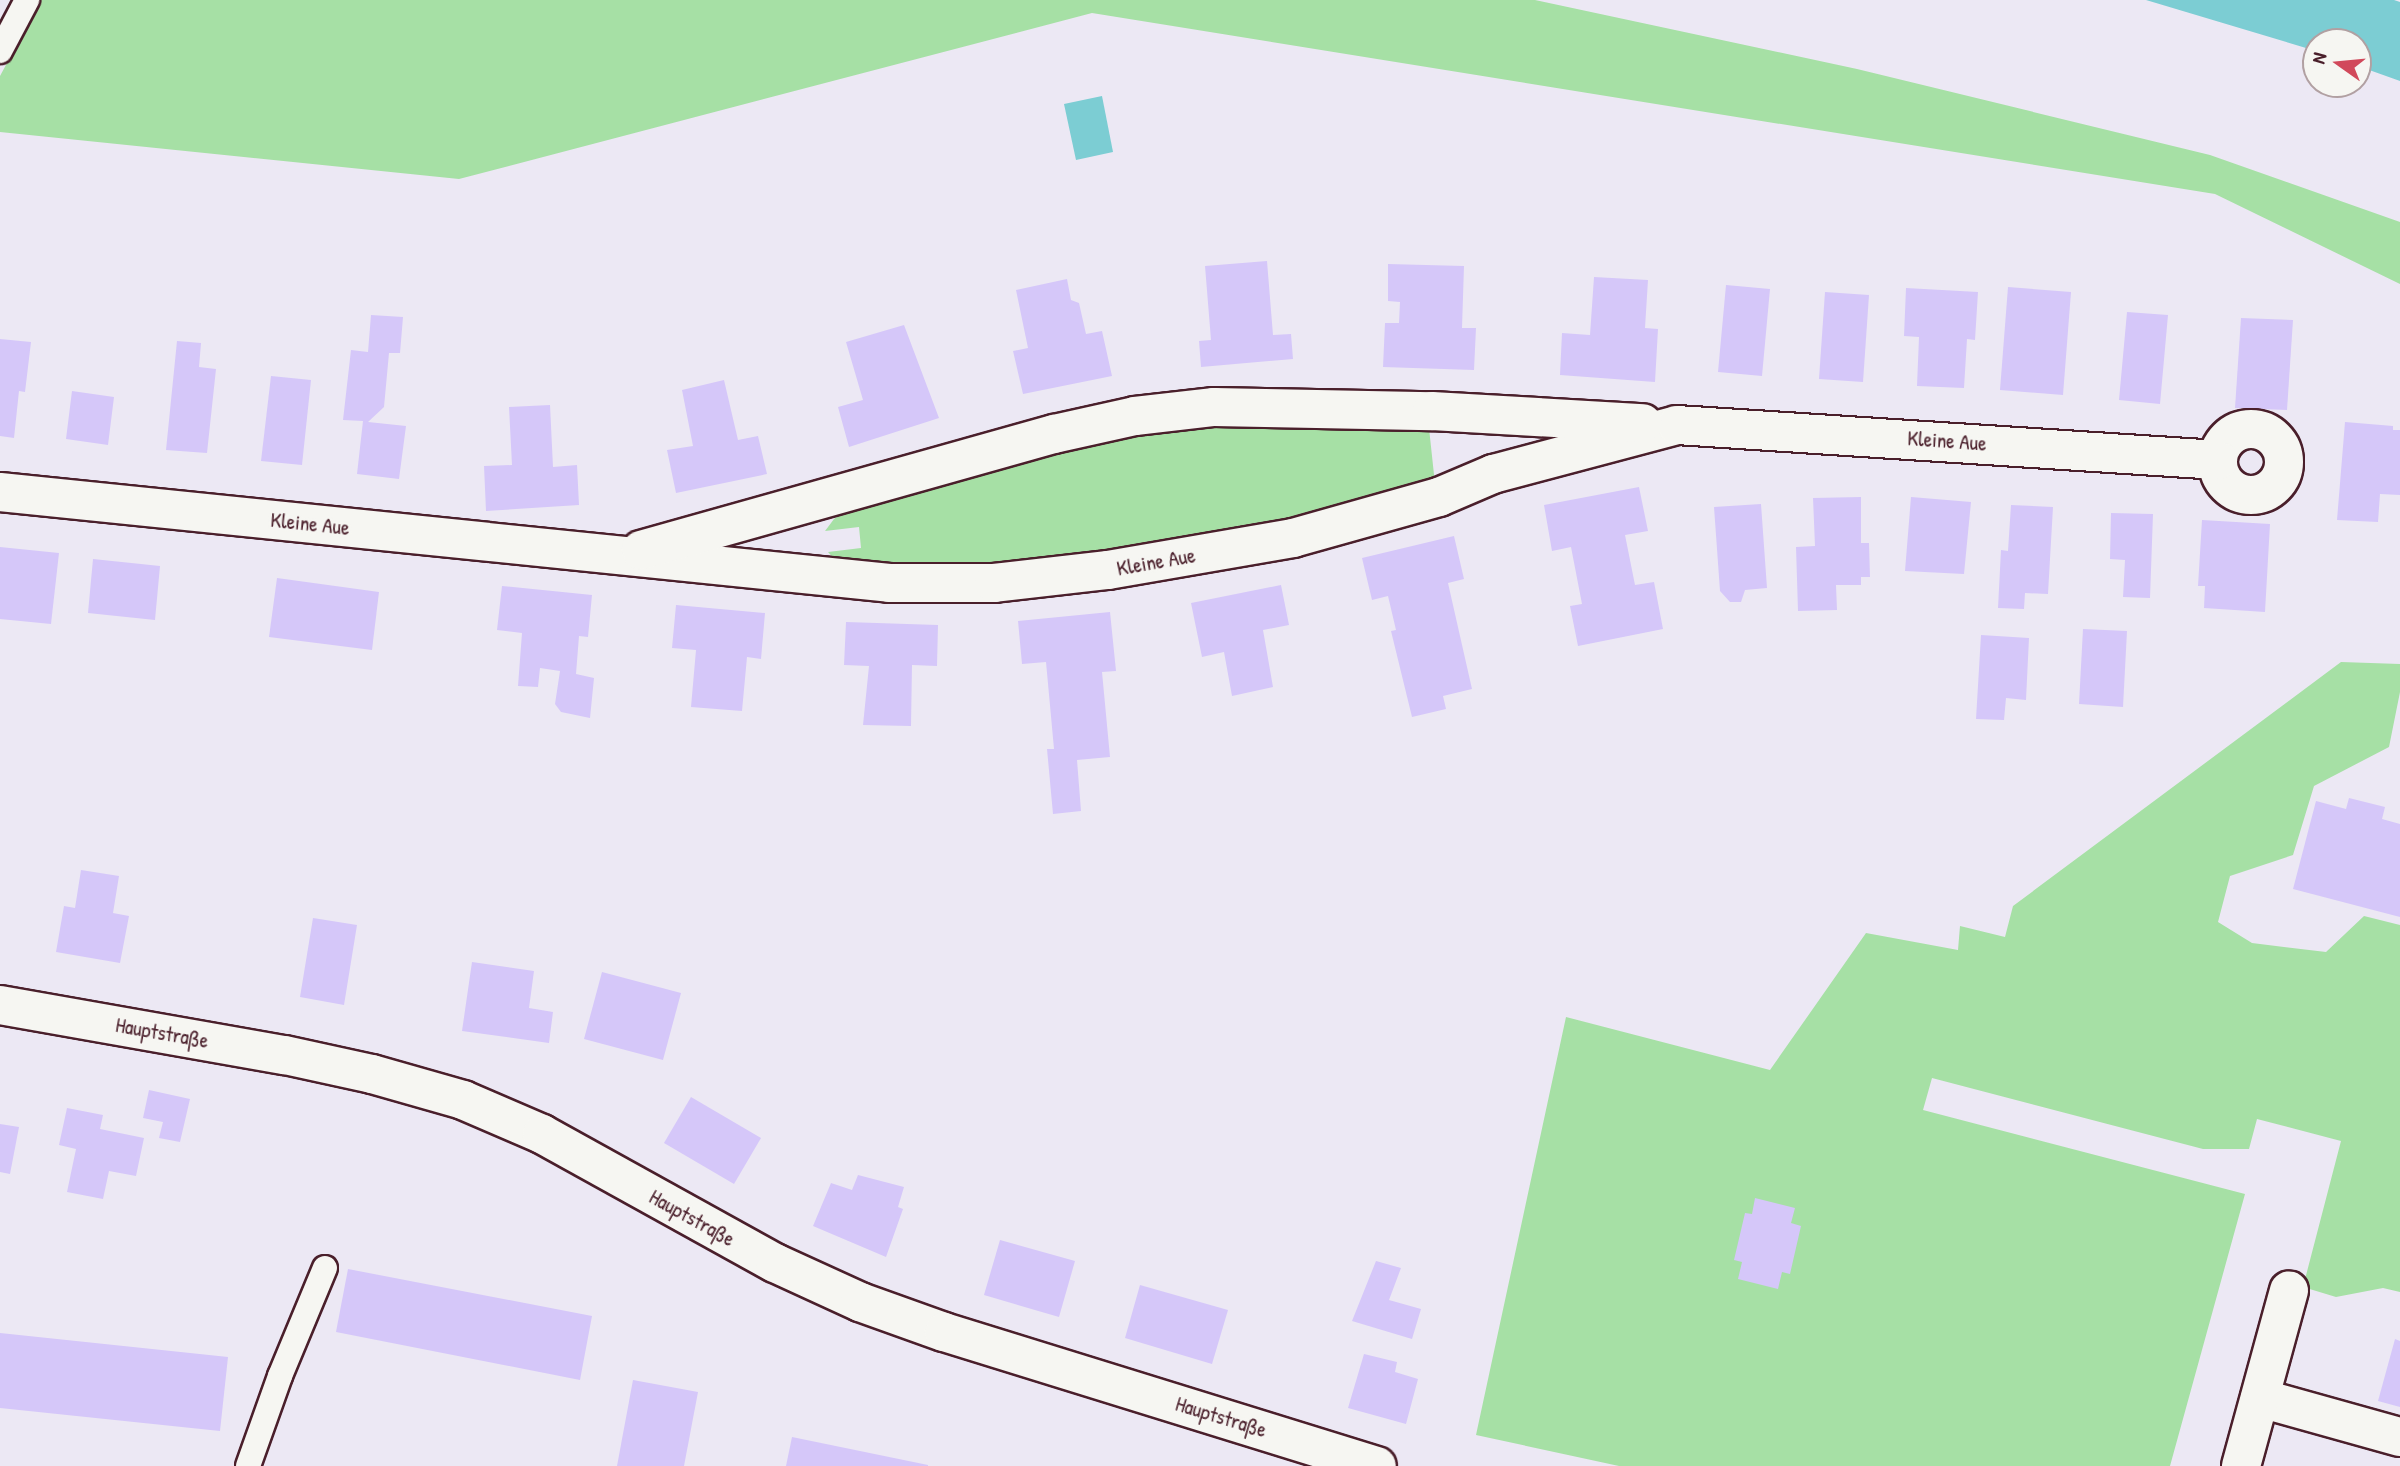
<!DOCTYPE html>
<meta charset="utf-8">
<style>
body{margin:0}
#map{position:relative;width:2400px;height:1466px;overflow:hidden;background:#ece8f4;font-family:"Patrick Hand",sans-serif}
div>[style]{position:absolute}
.green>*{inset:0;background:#a6e0a5}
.water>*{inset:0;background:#7ccdd3}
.building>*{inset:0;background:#d5c7f9}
.roads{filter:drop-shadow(2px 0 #4a1f2b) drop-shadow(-2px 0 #4a1f2b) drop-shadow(0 2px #4a1f2b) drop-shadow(0 -2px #4a1f2b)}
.service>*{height:24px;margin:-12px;padding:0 12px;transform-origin:12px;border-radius:12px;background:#f6f6f2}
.minor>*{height:38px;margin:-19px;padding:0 19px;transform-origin:19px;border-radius:19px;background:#f6f6f2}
.minor>.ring{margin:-19px;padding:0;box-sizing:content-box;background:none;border:38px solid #f6f6f2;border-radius:50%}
.secondary>*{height:38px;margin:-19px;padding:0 19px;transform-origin:19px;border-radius:19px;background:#f6f6f2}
span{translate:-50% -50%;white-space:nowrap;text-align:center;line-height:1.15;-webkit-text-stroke:5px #f6f6f2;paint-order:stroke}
.street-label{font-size:21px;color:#4a1f2b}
.north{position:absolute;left:2302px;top:28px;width:70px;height:70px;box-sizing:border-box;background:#f6f6f2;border:2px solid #b1a0a2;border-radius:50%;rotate:285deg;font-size:19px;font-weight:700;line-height:28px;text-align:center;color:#4a1f2b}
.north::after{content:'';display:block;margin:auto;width:24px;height:32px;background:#d1495b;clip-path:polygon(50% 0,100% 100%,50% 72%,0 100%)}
</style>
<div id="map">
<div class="green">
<div style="clip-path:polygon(41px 0,1535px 0,1857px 69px,2210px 155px,2400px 222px,2400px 284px,2215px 194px,1092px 13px,459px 179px,0 132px,0 76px)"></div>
<div style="clip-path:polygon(1215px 423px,1429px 428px,1435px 484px,1229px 535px,994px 567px,891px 568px,837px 562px,828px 552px,861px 548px,859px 527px,825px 531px,834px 519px,846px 511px,1058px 449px,1137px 432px)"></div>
<div style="clip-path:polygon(2341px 662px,2400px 664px,2400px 692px,2389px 747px,2314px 786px,2293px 855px,2230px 876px,2218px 922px,2252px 943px,2326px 952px,2364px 916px,2400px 925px,2400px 1292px,2383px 1288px,2336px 1297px,2303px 1287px,2341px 1141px,2257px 1119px,2249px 1149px,2203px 1149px,1932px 1078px,1923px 1110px,2245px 1194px,2170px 1466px,1619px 1466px,1476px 1435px,1566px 1017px,1770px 1070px,1866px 933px,1958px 950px,1960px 926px,2005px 937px,2013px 906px)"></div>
</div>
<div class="water">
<div style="clip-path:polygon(2146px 0,2394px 0,2400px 2px,2400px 81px,2358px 66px,2358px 42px,2316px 42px,2316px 51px)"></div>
<div style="clip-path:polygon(1102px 96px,1113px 152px,1076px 160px,1064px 104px)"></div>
</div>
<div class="building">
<div style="clip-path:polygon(1267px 261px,1273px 335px,1291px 334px,1293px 359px,1201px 367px,1199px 341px,1211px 340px,1205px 266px)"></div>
<div style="clip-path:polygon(1388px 264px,1464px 266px,1462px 328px,1476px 328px,1474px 370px,1383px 367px,1385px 323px,1399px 323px,1400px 302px,1388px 301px)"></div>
<div style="clip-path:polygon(1594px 277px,1648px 280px,1645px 328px,1658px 329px,1655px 382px,1560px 375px,1562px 333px,1590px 335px)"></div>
<div style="clip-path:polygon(1067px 279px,1071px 300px,1079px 303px,1086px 334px,1102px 331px,1112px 376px,1023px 394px,1013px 351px,1028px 348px,1016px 290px)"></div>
<div style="clip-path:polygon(1726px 285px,1770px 289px,1762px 376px,1718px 372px)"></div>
<div style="clip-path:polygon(2008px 287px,2071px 292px,2063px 395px,2000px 390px)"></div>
<div style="clip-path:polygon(1906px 288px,1978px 292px,1975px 340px,1967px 339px,1964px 388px,1917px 386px,1919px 337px,1904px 336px)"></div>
<div style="clip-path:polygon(1825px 292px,1869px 295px,1863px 382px,1819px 379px)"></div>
<div style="clip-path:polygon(2127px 312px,2168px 315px,2160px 404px,2119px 400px)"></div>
<div style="clip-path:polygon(371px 315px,403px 317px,400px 353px,389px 353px,384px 407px,368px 422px,406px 426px,399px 479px,357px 474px,363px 421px,343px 420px,351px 350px,368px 352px)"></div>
<div style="clip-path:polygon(2241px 318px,2293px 320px,2287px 410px,2235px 408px)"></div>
<div style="clip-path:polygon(904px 325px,939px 418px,849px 447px,838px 407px,863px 400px,846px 342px)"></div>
<div style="clip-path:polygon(0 339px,31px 342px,25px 392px,19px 391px,14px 438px,0 436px)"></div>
<div style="clip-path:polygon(177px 341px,201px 343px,199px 367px,216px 369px,207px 453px,166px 450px)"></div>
<div style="clip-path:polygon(271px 376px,311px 380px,302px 465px,261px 461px)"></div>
<div style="clip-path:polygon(724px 380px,738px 440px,758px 436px,767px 474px,676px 493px,667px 450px,693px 446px,682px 390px)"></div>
<div style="clip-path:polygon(72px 391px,114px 397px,108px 445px,66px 439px)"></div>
<div style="clip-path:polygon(550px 405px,553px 467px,577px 465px,579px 505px,486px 511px,484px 466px,512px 465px,509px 407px)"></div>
<div style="clip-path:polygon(2345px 422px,2393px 426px,2393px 430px,2400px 430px,2400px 495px,2380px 494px,2378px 522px,2337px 520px)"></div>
<div style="clip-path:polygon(1639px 487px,1648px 531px,1625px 535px,1635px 585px,1654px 582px,1663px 629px,1578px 646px,1570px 606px,1582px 604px,1571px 547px,1552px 551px,1544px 505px)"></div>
<div style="clip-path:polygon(1861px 497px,1861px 543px,1869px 543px,1870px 577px,1861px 577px,1861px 585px,1836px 585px,1837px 610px,1798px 611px,1796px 547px,1815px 546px,1813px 498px)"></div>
<div style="clip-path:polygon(1911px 497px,1971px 502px,1964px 574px,1905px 571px)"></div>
<div style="clip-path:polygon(1761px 504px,1767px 588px,1745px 590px,1741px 602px,1730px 602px,1720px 591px,1714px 507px)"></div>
<div style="clip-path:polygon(2011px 505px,2053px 507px,2048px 594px,2025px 593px,2024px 609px,1998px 608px,2001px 550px,2008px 551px)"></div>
<div style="clip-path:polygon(2111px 513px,2153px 514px,2150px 598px,2123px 597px,2125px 560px,2110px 559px)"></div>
<div style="clip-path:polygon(2202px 520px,2270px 524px,2265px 612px,2204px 608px,2205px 586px,2198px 586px)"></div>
<div style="clip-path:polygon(1454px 536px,1464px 579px,1448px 583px,1472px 689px,1443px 696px,1446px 709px,1412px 717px,1391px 631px,1396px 630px,1388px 596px,1372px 600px,1362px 558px)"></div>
<div style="clip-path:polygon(0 547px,59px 553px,51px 624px,0 619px)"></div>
<div style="clip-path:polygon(93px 559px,160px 566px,155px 620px,88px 613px)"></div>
<div style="clip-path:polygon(277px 578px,379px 592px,372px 650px,269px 637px)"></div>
<div style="clip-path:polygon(1281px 585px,1289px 625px,1263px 630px,1273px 687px,1232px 696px,1224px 652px,1202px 657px,1191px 603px)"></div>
<div style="clip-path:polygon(502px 586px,592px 595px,588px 637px,579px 636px,576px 674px,594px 678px,590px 718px,561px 712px,555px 704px,560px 671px,540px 668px,538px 687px,518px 686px,522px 633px,497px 630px)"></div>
<div style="clip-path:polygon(676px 605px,765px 613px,761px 659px,747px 657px,742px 711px,691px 707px,696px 650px,672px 648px)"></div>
<div style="clip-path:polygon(1110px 612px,1116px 671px,1102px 672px,1110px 757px,1077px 760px,1081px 811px,1053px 814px,1047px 749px,1054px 749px,1046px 662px,1022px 664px,1018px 621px)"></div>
<div style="clip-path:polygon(846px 622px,938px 625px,937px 666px,912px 665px,911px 726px,863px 725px,869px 666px,844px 665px)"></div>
<div style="clip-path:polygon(2083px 629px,2127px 631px,2123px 707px,2079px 704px)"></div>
<div style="clip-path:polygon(1981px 635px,2029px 638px,2026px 700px,2006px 698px,2004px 720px,1976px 719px)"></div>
<div style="clip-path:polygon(2349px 798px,2385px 807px,2382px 819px,2400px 824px,2400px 917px,2293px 889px,2316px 801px,2346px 809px)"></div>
<div style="clip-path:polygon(81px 870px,119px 876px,113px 913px,129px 916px,120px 963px,56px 952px,64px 906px,75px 908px)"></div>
<div style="clip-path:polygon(313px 918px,357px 925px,344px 1005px,300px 997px)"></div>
<div style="clip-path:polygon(472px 962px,534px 971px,529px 1008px,553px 1012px,549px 1043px,462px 1031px)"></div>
<div style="clip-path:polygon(602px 972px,681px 993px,663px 1060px,584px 1039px)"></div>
<div style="clip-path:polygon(149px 1090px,190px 1099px,180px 1142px,159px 1138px,163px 1122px,143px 1118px)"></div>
<div style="clip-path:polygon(691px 1097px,761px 1138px,734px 1184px,664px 1143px)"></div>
<div style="clip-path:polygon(67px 1108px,103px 1115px,100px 1129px,144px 1138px,136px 1176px,109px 1171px,103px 1199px,67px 1192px,76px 1149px,59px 1145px)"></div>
<div style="clip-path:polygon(0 1124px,19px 1127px,10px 1174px,0 1172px)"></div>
<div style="clip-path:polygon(858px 1175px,904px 1187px,898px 1207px,903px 1209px,886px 1257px,813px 1226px,831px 1183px,852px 1190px)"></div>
<div style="clip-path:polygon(1755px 1198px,1795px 1208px,1791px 1223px,1801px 1226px,1790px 1274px,1782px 1272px,1778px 1289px,1738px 1279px,1742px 1262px,1734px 1260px,1745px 1213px,1752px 1214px)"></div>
<div style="clip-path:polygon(1000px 1240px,1075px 1261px,1059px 1317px,984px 1295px)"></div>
<div style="clip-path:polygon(1376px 1261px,1401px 1268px,1389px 1300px,1421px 1309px,1412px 1339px,1352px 1321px)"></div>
<div style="clip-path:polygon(348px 1269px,592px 1316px,580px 1380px,336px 1332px)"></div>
<div style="clip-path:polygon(1140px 1285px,1228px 1310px,1212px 1364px,1125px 1338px)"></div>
<div style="clip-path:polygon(0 1333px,228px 1357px,220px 1431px,0 1408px)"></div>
<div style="clip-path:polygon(2395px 1339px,2400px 1341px,2400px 1407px,2378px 1401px)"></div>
<div style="clip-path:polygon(1364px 1354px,1397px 1362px,1395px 1372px,1418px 1379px,1406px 1424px,1348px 1408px)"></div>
<div style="clip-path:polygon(633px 1380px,698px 1392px,684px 1466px,617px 1466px)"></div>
<div style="clip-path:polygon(792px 1437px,928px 1465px,928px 1466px,786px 1466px)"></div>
</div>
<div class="roads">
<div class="service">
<div style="left:0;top:51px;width:58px;rotate:-62.1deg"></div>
<div style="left:248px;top:1466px;width:96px;rotate:-70.4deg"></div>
<div style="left:280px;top:1376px;width:117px;rotate:-67.4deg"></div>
</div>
<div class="minor">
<div class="ring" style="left:2218px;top:429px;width:28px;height:28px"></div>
<div style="left:0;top:492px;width:894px;rotate:5.84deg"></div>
<div style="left:889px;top:583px;width:105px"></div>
<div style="left:994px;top:583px;width:115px;rotate:-6.5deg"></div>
<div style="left:1108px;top:570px;width:188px;rotate:-9.8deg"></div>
<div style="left:1293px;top:538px;width:152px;rotate:-15.7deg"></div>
<div style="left:1439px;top:497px;width:59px;rotate:-23.1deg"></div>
<div style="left:1493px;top:474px;width:190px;rotate:-14.9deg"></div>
<div style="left:1677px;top:425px;width:542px;rotate:3.7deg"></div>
<div style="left:641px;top:550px;width:429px;rotate:-15.7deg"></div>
<div style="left:1054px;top:434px;width:83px;rotate:-12.5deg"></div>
<div style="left:1135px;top:416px;width:80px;rotate:-6.5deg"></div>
<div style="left:1214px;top:407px;width:218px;rotate:1.1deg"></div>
<div style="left:1432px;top:411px;width:211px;rotate:3.3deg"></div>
<div style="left:2260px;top:1398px;width:145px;rotate:15.6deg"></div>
<div style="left:2241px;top:1466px;width:182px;rotate:-74.7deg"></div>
</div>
<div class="secondary">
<div style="left:0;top:1005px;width:289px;rotate:10deg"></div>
<div style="left:285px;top:1055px;width:89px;rotate:12.3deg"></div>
<div style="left:372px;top:1074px;width:95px;rotate:15.9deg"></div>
<div style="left:463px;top:1100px;width:86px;rotate:23.3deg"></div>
<div style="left:542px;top:1134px;width:266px;rotate:29deg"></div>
<div style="left:775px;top:1263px;width:94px;rotate:24.6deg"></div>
<div style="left:860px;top:1302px;width:89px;rotate:19.7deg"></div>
<div style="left:944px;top:1332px;width:453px;rotate:17.2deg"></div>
</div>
</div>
<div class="street-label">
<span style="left:1947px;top:441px;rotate:4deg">Kleine Aue</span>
<span style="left:310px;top:524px;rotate:6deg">Kleine Aue</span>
<span style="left:1156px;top:562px;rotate:-10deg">Kleine Aue</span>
<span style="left:162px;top:1033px;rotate:10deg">Hauptstraße</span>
<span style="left:692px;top:1218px;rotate:29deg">Hauptstraße</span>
<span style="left:1221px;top:1417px;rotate:17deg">Hauptstraße</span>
</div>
<div class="north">N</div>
</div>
